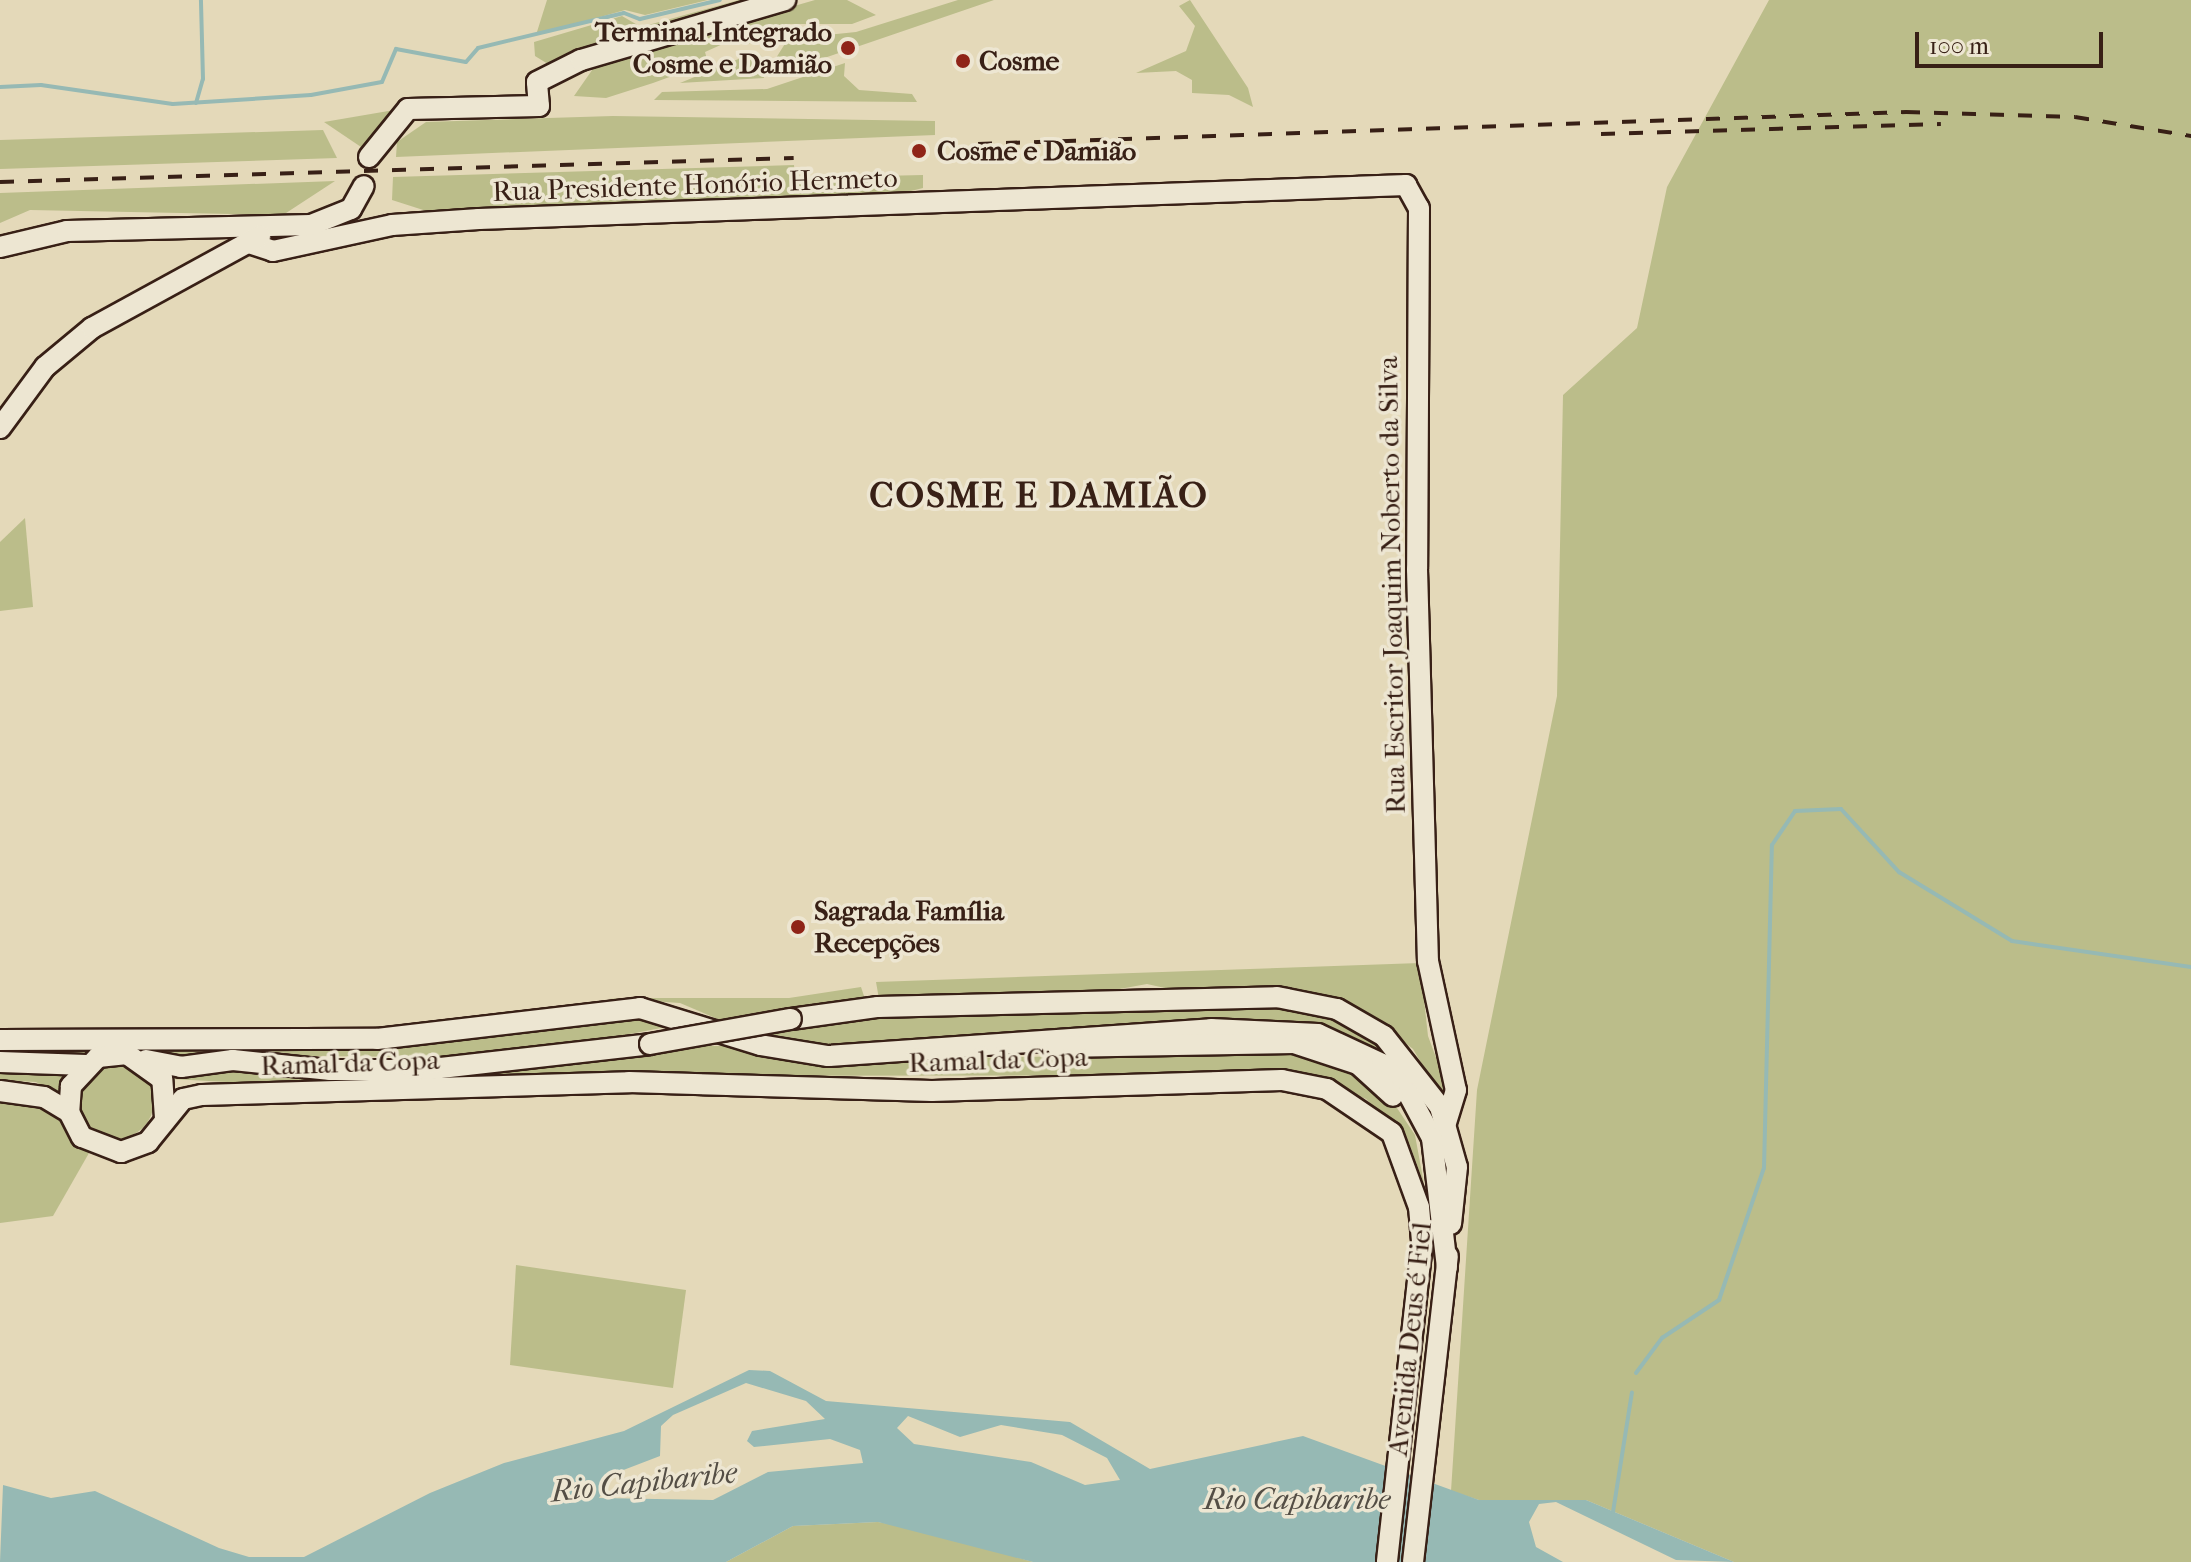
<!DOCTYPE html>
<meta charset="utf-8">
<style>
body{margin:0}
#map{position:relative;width:2191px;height:1562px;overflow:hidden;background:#e4d9b9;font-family:"IM FELL French Canon",serif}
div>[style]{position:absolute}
.green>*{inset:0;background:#bbbd8a}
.round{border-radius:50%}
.water>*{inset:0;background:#96b9b4}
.stream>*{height:4px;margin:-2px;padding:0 2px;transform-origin:2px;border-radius:2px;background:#96b9b4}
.roads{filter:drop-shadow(2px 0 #382016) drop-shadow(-2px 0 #382016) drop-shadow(0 2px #382016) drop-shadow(0 -2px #382016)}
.secondary>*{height:20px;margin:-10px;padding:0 10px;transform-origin:10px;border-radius:10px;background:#ede6d2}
.rail>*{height:4px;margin-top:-2px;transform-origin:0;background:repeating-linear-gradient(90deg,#382016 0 14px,transparent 0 28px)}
.bridges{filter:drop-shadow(2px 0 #382016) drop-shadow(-2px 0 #382016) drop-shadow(0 2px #382016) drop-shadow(0 -2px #382016)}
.secondary-bridge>*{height:20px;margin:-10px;padding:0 10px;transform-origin:10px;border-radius:10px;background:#ede6d2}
.dots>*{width:22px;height:22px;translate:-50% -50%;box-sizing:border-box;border:4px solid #ede6d2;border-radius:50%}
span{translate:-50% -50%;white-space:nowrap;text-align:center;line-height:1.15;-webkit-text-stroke:7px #ede6d2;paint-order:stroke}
.poi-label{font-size:28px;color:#382016;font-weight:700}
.right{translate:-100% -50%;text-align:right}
.left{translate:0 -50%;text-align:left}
.street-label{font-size:28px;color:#382016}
.water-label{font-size:30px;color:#544e45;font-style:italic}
.district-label{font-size:36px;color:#382016;font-weight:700;letter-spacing:2px}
.scale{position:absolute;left:1915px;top:32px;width:188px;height:36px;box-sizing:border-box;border:4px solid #382016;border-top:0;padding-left:10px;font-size:24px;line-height:28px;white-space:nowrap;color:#382016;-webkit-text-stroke:6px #ede6d2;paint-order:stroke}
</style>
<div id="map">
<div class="green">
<div style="clip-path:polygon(547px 0,708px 0,645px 15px,625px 10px,536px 35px)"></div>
<div style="clip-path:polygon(739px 0,759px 0,548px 64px,535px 56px,534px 42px,622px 16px,641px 27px)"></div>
<div style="clip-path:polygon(815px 0,847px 0,876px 15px,852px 24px,789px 24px,749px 44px,745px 34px,705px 52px,708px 63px,653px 83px,606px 98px,574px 96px,597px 63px)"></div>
<div style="clip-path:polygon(958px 0,994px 0,795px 68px,776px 58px,788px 39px,856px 32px)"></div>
<div style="clip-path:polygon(1190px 0,1248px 88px,1253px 107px,1229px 95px,1192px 93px,1192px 80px,1176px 71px,1136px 73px,1186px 51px,1195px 26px,1179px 6px)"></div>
<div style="clip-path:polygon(1769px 0,2191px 0,2191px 1562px,1734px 1562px,1586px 1500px,1479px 1500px,1451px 1491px,1477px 1090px,1557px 696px,1563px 395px,1637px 328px,1667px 187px)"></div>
<div style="clip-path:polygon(753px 53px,761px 55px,764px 78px,680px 83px)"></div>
<div style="clip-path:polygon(845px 63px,844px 76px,859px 90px,912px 94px,917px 102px,654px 100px,662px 92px,767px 89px)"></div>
<div style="clip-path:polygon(406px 108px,364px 149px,324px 122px)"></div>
<div style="clip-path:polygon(613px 116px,935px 121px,935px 135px,396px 157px,397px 142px,426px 122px)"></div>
<div style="clip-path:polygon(323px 130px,337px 158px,0 169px,0 140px)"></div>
<div style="clip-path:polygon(794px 165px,795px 178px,923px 175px,923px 188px,883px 198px,442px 216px,392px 200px,393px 177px)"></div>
<div style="clip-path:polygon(335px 181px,283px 215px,30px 210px,0 223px,0 193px)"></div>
<div style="clip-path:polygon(25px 518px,33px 607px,0 611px,0 542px)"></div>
<div style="clip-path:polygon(1420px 963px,1428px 1036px,1451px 1098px,1444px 1102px,1413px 1049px,1377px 1021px,1285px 988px,1183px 992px,1147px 984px,1103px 992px,879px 999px,876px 982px)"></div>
<div style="clip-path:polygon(861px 987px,866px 1002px,782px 1010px,777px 1022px,1294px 1004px,1349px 1020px,1388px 1052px,1420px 1091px,1441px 1136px,1417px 1100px,1340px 1035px,1276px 1021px,973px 1043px,807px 1045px,767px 1040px,680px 1003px,608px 998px,789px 998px)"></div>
<div style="clip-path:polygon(568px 1018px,693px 1022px,540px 1051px,434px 1057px,309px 1056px,228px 1046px,190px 1059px,158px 1060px,134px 1047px,84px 1060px,0 1057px,0 1046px)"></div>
<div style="clip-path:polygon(685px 1046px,743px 1046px,811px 1062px,1318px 1050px,1383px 1087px,1415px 1135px,1424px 1184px,1409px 1143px,1366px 1099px,1309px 1075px,535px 1076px,283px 1085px,171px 1079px,212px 1067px,506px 1069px)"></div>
<div class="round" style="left:78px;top:1063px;width:76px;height:76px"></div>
<div style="clip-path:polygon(11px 1071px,54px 1073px,67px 1075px,58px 1095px,36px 1082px,0 1080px,0 1072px)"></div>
<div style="clip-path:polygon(0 1098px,55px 1110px,89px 1153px,53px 1216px,0 1223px)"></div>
<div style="clip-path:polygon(516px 1265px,686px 1290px,673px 1388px,510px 1365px)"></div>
<div style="clip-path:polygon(878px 1522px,927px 1531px,1033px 1562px,726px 1562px,793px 1526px)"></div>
</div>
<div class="water">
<div style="clip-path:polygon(evenodd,749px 1370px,770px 1371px,826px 1401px,1070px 1422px,1150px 1469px,1303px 1436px,1479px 1500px,1586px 1500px,1734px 1562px,1676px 1560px,1556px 1502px,1539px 1504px,1529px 1522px,1536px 1547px,1563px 1562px,1033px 1562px,878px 1522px,793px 1526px,726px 1562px,0 1562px,3px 1485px,51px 1498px,95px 1491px,219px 1548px,249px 1557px,304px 1557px,430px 1493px,504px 1463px,624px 1431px,749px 1370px,746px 1383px,806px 1401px,825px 1419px,752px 1431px,747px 1441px,754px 1447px,830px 1439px,860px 1450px,863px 1463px,768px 1472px,713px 1500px,599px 1498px,613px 1474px,660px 1456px,661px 1426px,673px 1415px,746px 1383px,749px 1370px,908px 1416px,960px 1437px,1001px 1425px,1062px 1435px,1107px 1458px,1120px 1480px,1085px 1485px,1031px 1462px,914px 1444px,897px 1428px,908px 1416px)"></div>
</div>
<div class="stream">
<div style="left:0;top:87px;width:41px;rotate:-2.8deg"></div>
<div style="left:41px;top:85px;width:133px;rotate:8.2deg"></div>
<div style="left:173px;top:104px;width:138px;rotate:-3.7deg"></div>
<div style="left:311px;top:95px;width:72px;rotate:-10.4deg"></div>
<div style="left:382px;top:82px;width:36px;rotate:-67deg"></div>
<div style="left:396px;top:49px;width:71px;rotate:10.5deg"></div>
<div style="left:466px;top:62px;width:18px;rotate:-49deg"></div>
<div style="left:478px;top:48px;width:150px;rotate:-13.5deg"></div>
<div style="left:624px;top:13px;width:17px;rotate:21deg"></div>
<div style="left:640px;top:19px;width:82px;rotate:-13.4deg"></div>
<div style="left:196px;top:103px;width:25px;rotate:-74deg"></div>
<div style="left:203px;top:79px;width:79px;rotate:-91.5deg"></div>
<div style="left:1636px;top:1373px;width:44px;rotate:-53.4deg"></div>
<div style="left:1662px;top:1338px;width:69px;rotate:-33.7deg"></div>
<div style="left:1719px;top:1300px;width:139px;rotate:-71.2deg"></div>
<div style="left:1764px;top:1168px;width:323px;rotate:-88.6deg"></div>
<div style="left:1772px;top:845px;width:41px;rotate:-55.9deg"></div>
<div style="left:1795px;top:811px;width:46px;rotate:-2.5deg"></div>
<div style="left:1841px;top:809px;width:86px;rotate:47.4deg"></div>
<div style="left:1899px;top:872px;width:132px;rotate:31.4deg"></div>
<div style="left:2012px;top:941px;width:181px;rotate:8.3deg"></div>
<div style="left:1613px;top:1512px;width:121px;rotate:-81deg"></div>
</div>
<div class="roads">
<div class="secondary">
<div style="left:369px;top:157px;width:62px;rotate:-50.9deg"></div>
<div style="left:408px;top:109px;width:131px;rotate:-1.3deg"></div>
<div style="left:539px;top:106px;width:24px;rotate:-95deg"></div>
<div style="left:537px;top:82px;width:49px;rotate:-26.6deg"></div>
<div style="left:581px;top:60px;width:213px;rotate:-16.4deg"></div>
<div style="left:249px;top:243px;width:25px;rotate:18deg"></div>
<div style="left:273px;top:251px;width:122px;rotate:-12.3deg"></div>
<div style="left:392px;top:225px;width:87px;rotate:-3.9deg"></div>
<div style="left:479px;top:219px;width:928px;rotate:-2.1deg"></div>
<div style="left:1406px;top:185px;width:26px;rotate:61deg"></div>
<div style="left:1419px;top:208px;width:361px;rotate:90.3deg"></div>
<div style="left:1417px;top:569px;width:392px;rotate:88.4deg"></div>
<div style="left:1428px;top:961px;width:132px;rotate:77.8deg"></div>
<div style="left:1456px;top:1090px;width:34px;rotate:107deg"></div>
<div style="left:0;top:247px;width:69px;rotate:-13.4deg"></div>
<div style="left:67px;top:231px;width:244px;rotate:-1.4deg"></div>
<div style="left:311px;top:225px;width:43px;rotate:-21.8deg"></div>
<div style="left:351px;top:209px;width:26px;rotate:-61deg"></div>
<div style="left:0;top:428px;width:76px;rotate:-53.6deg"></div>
<div style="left:45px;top:367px;width:61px;rotate:-39.7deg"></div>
<div style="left:92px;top:328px;width:192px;rotate:-28.7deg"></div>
<div style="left:791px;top:1019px;width:88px;rotate:-7.9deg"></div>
<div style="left:878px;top:1007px;width:399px;rotate:-1.4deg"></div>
<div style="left:1277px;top:997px;width:61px;rotate:11.3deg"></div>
<div style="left:1337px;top:1009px;width:54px;rotate:29.9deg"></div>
<div style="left:1384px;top:1036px;width:90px;rotate:51.7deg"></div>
<div style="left:1440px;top:1107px;width:62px;rotate:74.2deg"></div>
<div style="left:1457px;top:1167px;width:57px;rotate:96deg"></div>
<div style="left:0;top:1040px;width:377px;rotate:-0.2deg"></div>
<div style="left:377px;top:1039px;width:265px;rotate:-6.7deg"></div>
<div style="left:640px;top:1008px;width:126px;rotate:17.1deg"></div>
<div style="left:760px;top:1045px;width:69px;rotate:9.2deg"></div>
<div style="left:828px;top:1056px;width:384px;rotate:-4deg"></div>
<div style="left:1211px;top:1029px;width:107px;rotate:2.7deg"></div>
<div style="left:1318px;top:1034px;width:71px;rotate:25.1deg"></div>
<div style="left:1382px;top:1064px;width:39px;rotate:48deg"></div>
<div style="left:1408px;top:1093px;width:51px;rotate:61.9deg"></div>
<div style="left:1432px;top:1138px;width:130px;rotate:83.4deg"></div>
<div style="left:1058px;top:1047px;width:236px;rotate:-1deg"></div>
<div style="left:1294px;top:1043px;width:67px;rotate:18.2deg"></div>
<div style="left:1358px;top:1064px;width:47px;rotate:42.4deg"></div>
<div style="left:146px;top:1060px;width:36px;rotate:11deg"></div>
<div style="left:181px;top:1067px;width:52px;rotate:-7.7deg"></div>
<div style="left:233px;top:1060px;width:98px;rotate:5.9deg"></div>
<div style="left:330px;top:1070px;width:93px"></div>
<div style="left:423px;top:1070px;width:228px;rotate:-6.5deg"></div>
<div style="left:0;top:1062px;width:86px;rotate:2deg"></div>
<div style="left:0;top:1091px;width:44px;rotate:7.8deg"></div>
<div style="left:44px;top:1097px;width:29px;rotate:31deg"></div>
<div style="left:165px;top:1118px;width:39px;rotate:-94deg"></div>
<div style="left:162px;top:1079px;width:43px;rotate:-144.5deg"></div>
<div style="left:127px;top:1054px;width:29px;rotate:174deg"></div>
<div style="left:98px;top:1057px;width:40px;rotate:133deg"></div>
<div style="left:71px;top:1086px;width:26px;rotate:94deg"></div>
<div style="left:69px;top:1112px;width:28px;rotate:63deg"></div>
<div style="left:82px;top:1137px;width:42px;rotate:21deg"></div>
<div style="left:121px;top:1152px;width:29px;rotate:-20deg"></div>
<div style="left:148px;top:1142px;width:55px;rotate:-50.9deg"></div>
<div style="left:183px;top:1099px;width:19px;rotate:-12deg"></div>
<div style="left:202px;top:1095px;width:427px;rotate:-1.7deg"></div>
<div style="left:629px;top:1082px;width:303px;rotate:1.7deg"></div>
<div style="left:932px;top:1091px;width:350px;rotate:-1.8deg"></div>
<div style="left:1282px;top:1080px;width:46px;rotate:11.3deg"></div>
<div style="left:1327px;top:1089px;width:78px;rotate:34.1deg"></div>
<div style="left:1392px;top:1133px;width:79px;rotate:70deg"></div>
<div style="left:1419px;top:1207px;width:37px;rotate:85deg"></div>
<div style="left:1422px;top:1244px;width:320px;rotate:96.3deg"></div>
<div style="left:1413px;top:1562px;width:308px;rotate:-83.5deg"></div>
</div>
</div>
<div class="rail">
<div style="left:1601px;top:134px;width:340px;rotate:-1.7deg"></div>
<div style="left:978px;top:144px;width:929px;rotate:-1.97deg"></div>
<div style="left:1906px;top:112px;width:169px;rotate:1.7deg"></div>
<div style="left:2075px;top:117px;width:118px;rotate:9.3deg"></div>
<div style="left:0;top:182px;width:794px;rotate:-1.73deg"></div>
</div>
<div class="bridges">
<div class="secondary-bridge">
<div style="left:650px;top:1044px;width:143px;rotate:-10.1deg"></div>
</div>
</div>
<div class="dots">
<div style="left:848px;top:48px;background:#8f2418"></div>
<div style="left:963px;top:61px;background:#8f2418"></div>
<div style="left:919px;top:151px;background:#8f2418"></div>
<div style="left:798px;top:927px;background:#8f2418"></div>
</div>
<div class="poi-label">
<span class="right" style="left:832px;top:48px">Terminal Integrado<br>Cosme e Damião</span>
<span class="left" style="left:979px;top:61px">Cosme</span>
<span class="left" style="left:937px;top:151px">Cosme e Damião</span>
<span class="left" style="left:814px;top:927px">Sagrada Família<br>Recepções</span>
</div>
<div class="street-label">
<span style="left:695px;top:185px;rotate:-2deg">Rua Presidente Honório Hermeto</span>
<span style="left:1392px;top:585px;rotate:-91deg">Rua Escritor Joaquim Noberto da Silva</span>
<span style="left:998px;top:1060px;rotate:-2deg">Ramal da Copa</span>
<span style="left:350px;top:1063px;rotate:-2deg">Ramal da Copa</span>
<span style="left:1410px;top:1339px;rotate:-84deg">Avenida Deus é Fiel</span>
</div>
<div class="water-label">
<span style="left:644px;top:1483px;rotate:-6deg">Rio Capibaribe</span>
<span style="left:1297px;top:1500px">Rio Capibaribe</span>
</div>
<div class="district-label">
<span style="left:1039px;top:496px">COSME E DAMIÃO</span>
</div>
<div class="scale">100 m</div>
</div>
